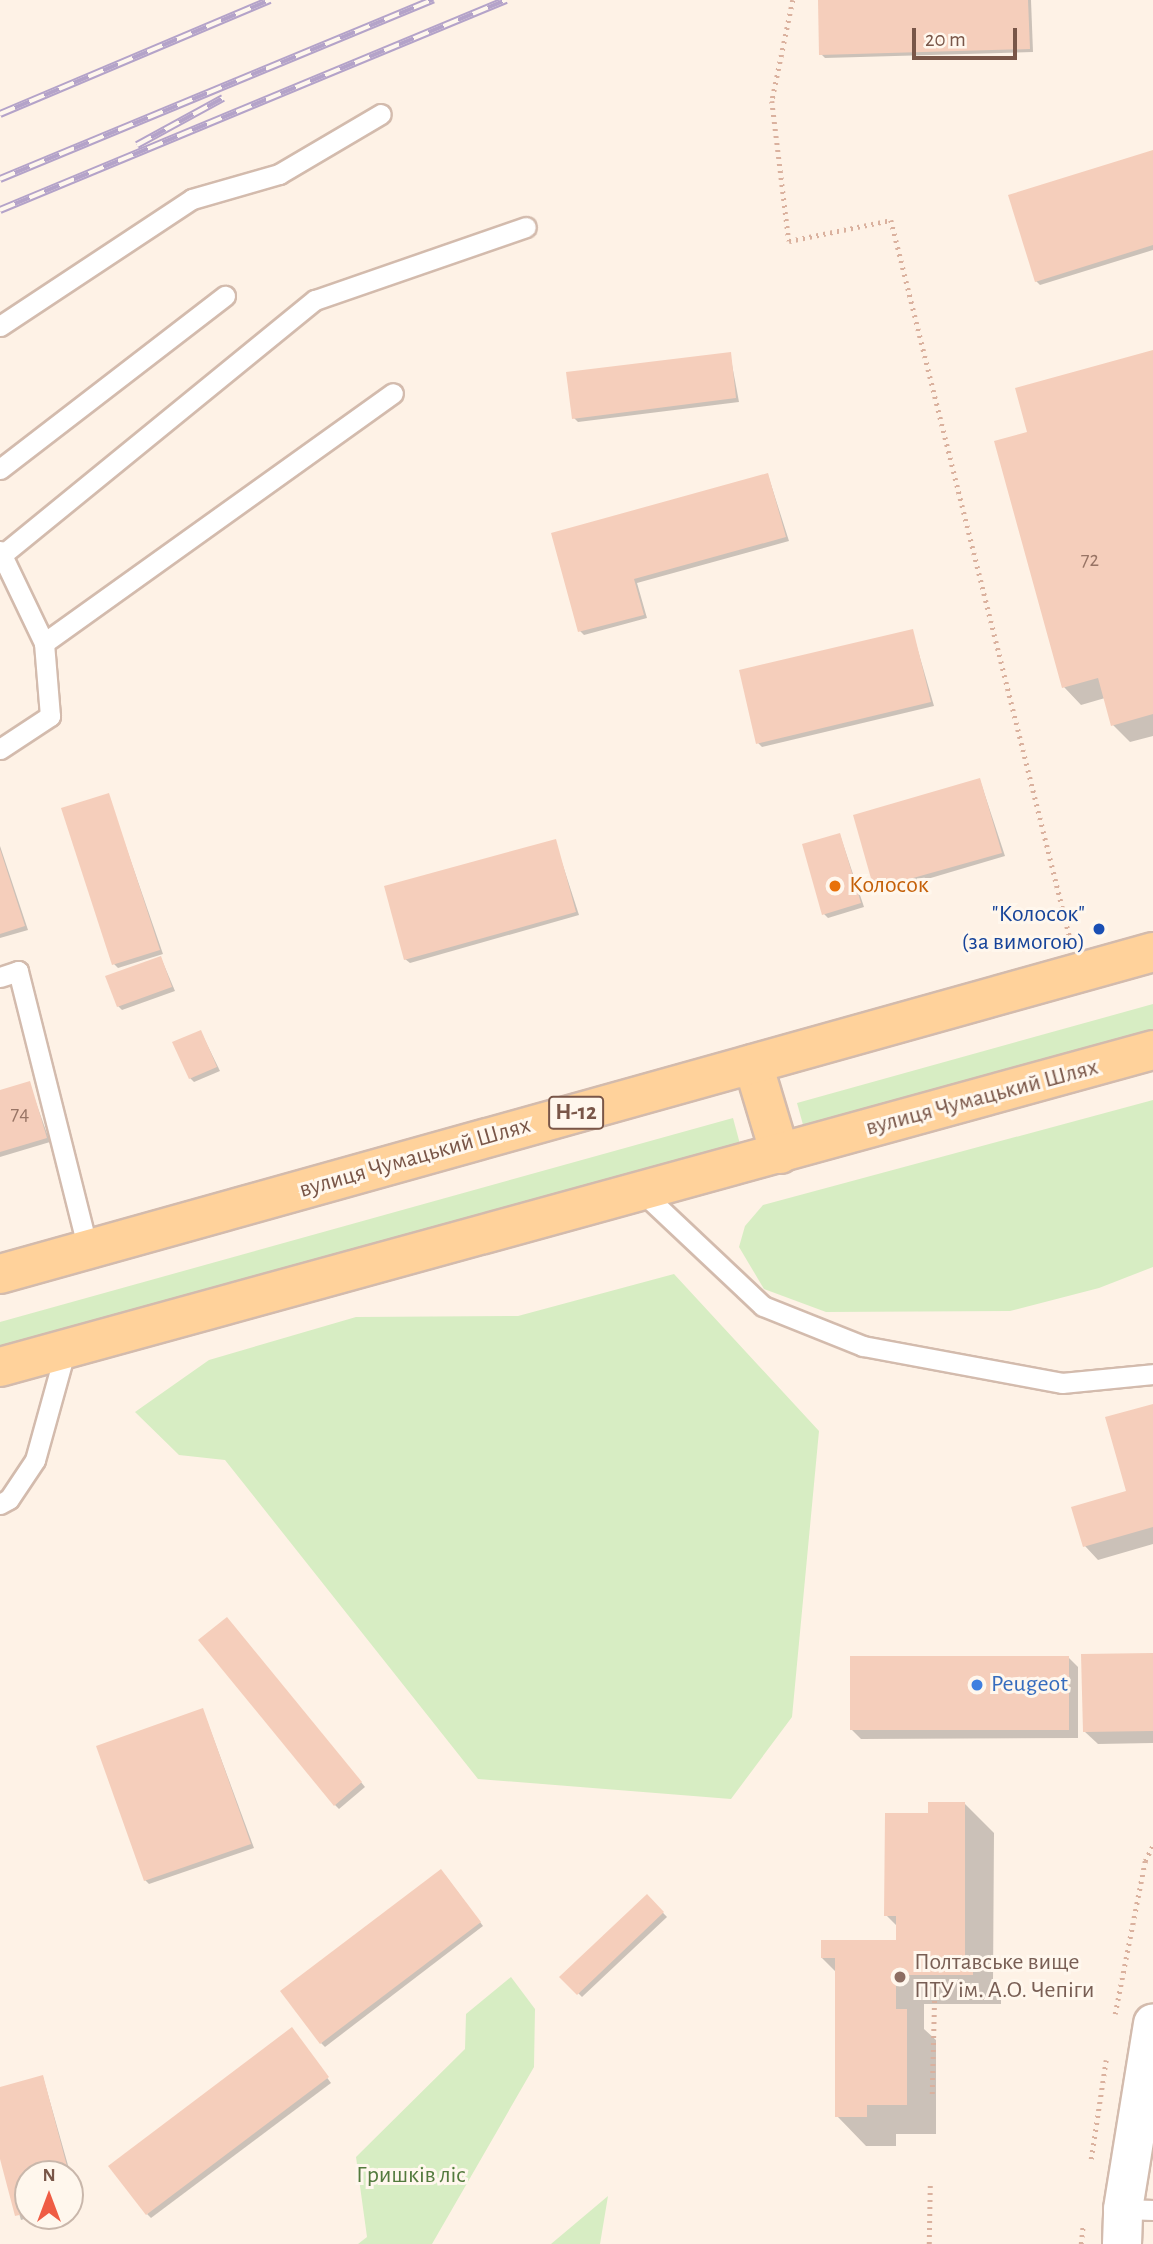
<!DOCTYPE html>
<meta charset="utf-8">
<style>
body{margin:0}
#map{position:relative;width:1153px;height:2244px;overflow:hidden;background:#fef2e6;font-family:"Alegreya Sans",sans-serif}
div>[style]{position:absolute}
.green>*{inset:0;background:#d7edc3}
.shadow>*{inset:0;background:#0003}
.building>*{inset:0;background:#f5cebb}
.path>*{height:4.5px;margin-top:-2.25px;transform-origin:0;background:repeating-linear-gradient(90deg,#dab19e 0 2px,transparent 0 7px)}
.roads{filter:drop-shadow(2px 0 #d3bbad) drop-shadow(-2px 0 #d3bbad) drop-shadow(0 2px #d3bbad) drop-shadow(0 -2px #d3bbad)}
.service>*{height:19px;margin:-9.5px;padding:0 9.5px;transform-origin:9.5px;border-radius:9.5px;background:#fff}
.tertiary>*{height:38px;margin:-19px;padding:0 19px;transform-origin:19px;border-radius:19px;background:#fff}
.primary>*{height:38px;margin:-19px;padding:0 19px;transform-origin:19px;border-radius:19px;background:#ffd29b}
.rail>*{height:8px;margin-top:-4px;transform-origin:0;background:repeating-linear-gradient(90deg,#fff7ed 0 16px,#b4a3c9 0 32px);box-sizing:border-box;border-block:2px solid #b4a3c9}
.dots>*{width:19px;height:19px;translate:-50% -50%;box-sizing:border-box;border:4px solid #fff7ed;border-radius:50%}
span{translate:-50% -50%;white-space:nowrap;text-align:center;line-height:1.15;-webkit-text-stroke:6px #fff7ed;paint-order:stroke}
.number-label{font-size:21px;color:#987465}
.number-label span{-webkit-text-stroke-width:0}
.shield-label span{padding:2px 5px;background:#fff7ed;border:2px solid;border-radius:5px;-webkit-text-stroke-width:0}
.shield-label{font-size:23px;color:#795648;font-weight:700}
.food-label{font-size:24px;color:#c56008}
.left{translate:0 -50%;text-align:left}
.transit-label{font-size:24px;color:#164399}
.right{translate:-100% -50%;text-align:right}
.street-label{font-size:24px;color:#795648}
.shop-label{font-size:24px;color:#366cbe}
.education-label{font-size:24px;color:#785e54}
.park-label{font-size:24px;color:#537a3d}
.north{position:absolute;left:14px;top:2160px;width:70px;height:70px;box-sizing:border-box;background:#fff7ed;border:2px solid #c9b7ab;border-radius:50%;rotate:0deg;font-size:19px;font-weight:700;line-height:28px;text-align:center;color:#795648}
.north::after{content:'';display:block;margin:auto;width:24px;height:32px;background:#ef5c44;clip-path:polygon(50% 0,100% 100%,50% 72%,0 100%)}
.scale{position:absolute;left:912px;top:28px;width:105px;height:32px;box-sizing:border-box;border:4px solid #795648;border-top:0;padding-left:9px;font-size:21px;line-height:24px;white-space:nowrap;color:#795648;-webkit-text-stroke:5px #fff7ed;paint-order:stroke}
</style>
<div id="map">
<div class="green">
<div style="clip-path:polygon(1153px 1004px,1153px 1035px,805px 1132px,797px 1103px)"></div>
<div style="clip-path:polygon(1153px 1100px,1153px 1267px,1099px 1288px,1010px 1311px,826px 1312px,764px 1289px,739px 1247px,745px 1226px,763px 1205px)"></div>
<div style="clip-path:polygon(733px 1118px,740px 1144px,0 1350px,0 1322px)"></div>
<div style="clip-path:polygon(674px 1274px,819px 1431px,792px 1717px,731px 1799px,478px 1779px,225px 1460px,179px 1455px,135px 1412px,209px 1360px,356px 1317px,518px 1316px)"></div>
<div style="clip-path:polygon(511px 1977px,535px 2009px,534px 2067px,432px 2244px,358px 2244px,367px 2237px,356px 2157px,465px 2049px,466px 2014px)"></div>
<div style="clip-path:polygon(608px 2196px,600px 2244px,551px 2244px)"></div>
</div>
<div class="shadow">
<div style="clip-path:polygon(820px 0,1031px 0,1033px 52px,825px 58px,821px 54px)"></div>
<div style="clip-path:polygon(1153px 152px,1153px 250px,1040px 285px,1036px 281px)"></div>
<div style="clip-path:polygon(1153px 352px,1153px 736px,1130px 742px,1113px 725px,1105px 698px,1081px 705px,1064px 687px,1029px 433px)"></div>
<div style="clip-path:polygon(730px 354px,739px 402px,578px 422px,574px 418px)"></div>
<div style="clip-path:polygon(768px 475px,789px 541px,637px 583px,647px 618px,584px 635px,580px 631px,553px 534px)"></div>
<div style="clip-path:polygon(912px 630px,934px 706px,762px 747px,758px 743px)"></div>
<div style="clip-path:polygon(980px 780px,1005px 856px,880px 893px,876px 888px)"></div>
<div style="clip-path:polygon(108px 795px,163px 954px,118px 968px,114px 964px)"></div>
<div style="clip-path:polygon(840px 835px,864px 907px,828px 918px,824px 914px)"></div>
<div style="clip-path:polygon(555px 841px,579px 915px,410px 963px,405px 959px)"></div>
<div style="clip-path:polygon(0 846px,28px 930px,0 938px)"></div>
<div style="clip-path:polygon(161px 958px,175px 991px,122px 1010px,118px 1006px)"></div>
<div style="clip-path:polygon(201px 1032px,220px 1071px,194px 1082px,190px 1078px)"></div>
<div style="clip-path:polygon(29px 1083px,50px 1142px,0 1157px,0 1091px)"></div>
<div style="clip-path:polygon(1153px 1406px,1153px 1544px,1098px 1560px,1085px 1546px,1128px 1492px)"></div>
<div style="clip-path:polygon(231px 1623px,365px 1787px,339px 1809px,335px 1805px)"></div>
<div style="clip-path:polygon(1153px 1655px,1153px 1743px,1098px 1744px,1084px 1731px)"></div>
<div style="clip-path:polygon(1069px 1658px,1078px 1667px,1078px 1738px,861px 1739px,852px 1730px)"></div>
<div style="clip-path:polygon(203px 1710px,254px 1848px,149px 1884px,145px 1880px)"></div>
<div style="clip-path:polygon(964px 1803px,994px 1833px,993px 1982px,1001px 1990px,1001px 2004px,924px 2004px,924px 2029px,936px 2040px,936px 2134px,896px 2134px,896px 2146px,866px 2146px,837px 2116px,837px 1973px,822px 1958px,897px 1941px,897px 1926px,886px 1915px,930px 1815px)"></div>
<div style="clip-path:polygon(445px 1875px,483px 1926px,325px 2047px,321px 2043px)"></div>
<div style="clip-path:polygon(647px 1896px,667px 1917px,582px 1997px,562px 1977px)"></div>
<div style="clip-path:polygon(292px 2030px,331px 2083px,151px 2218px,147px 2214px)"></div>
<div style="clip-path:polygon(43px 2077px,79px 2204px,70px 2206px,70px 2174px,28px 2174px,28px 2216px,34px 2216px,21px 2220px,0 2152px,0 2089px)"></div>
</div>
<div class="building">
<div style="clip-path:polygon(818px 0,1028px 0,1030px 49px,819px 55px)"></div>
<div style="clip-path:polygon(1153px 150px,1153px 245px,1035px 282px,1008px 195px)"></div>
<div style="clip-path:polygon(1153px 350px,1153px 714px,1111px 726px,1098px 678px,1062px 688px,994px 441px,1027px 432px,1015px 388px)"></div>
<div style="clip-path:polygon(731px 352px,736px 398px,572px 419px,566px 372px)"></div>
<div style="clip-path:polygon(768px 473px,786px 537px,634px 579px,644px 615px,578px 632px,551px 533px)"></div>
<div style="clip-path:polygon(913px 629px,931px 702px,756px 744px,739px 670px)"></div>
<div style="clip-path:polygon(980px 778px,1002px 853px,874px 889px,853px 815px)"></div>
<div style="clip-path:polygon(109px 793px,160px 950px,112px 965px,61px 808px)"></div>
<div style="clip-path:polygon(840px 833px,861px 903px,822px 915px,802px 844px)"></div>
<div style="clip-path:polygon(556px 839px,576px 912px,404px 960px,384px 886px)"></div>
<div style="clip-path:polygon(0 849px,25px 926px,0 934px)"></div>
<div style="clip-path:polygon(161px 956px,172px 987px,117px 1007px,105px 976px)"></div>
<div style="clip-path:polygon(201px 1030px,217px 1067px,189px 1079px,172px 1042px)"></div>
<div style="clip-path:polygon(30px 1081px,47px 1138px,0 1152px,0 1090px)"></div>
<div style="clip-path:polygon(1153px 1404px,1153px 1527px,1083px 1547px,1071px 1507px,1126px 1491px,1105px 1417px)"></div>
<div style="clip-path:polygon(227px 1617px,362px 1782px,334px 1806px,198px 1640px)"></div>
<div style="clip-path:polygon(1153px 1653px,1153px 1731px,1083px 1732px,1081px 1654px)"></div>
<div style="clip-path:polygon(850px 1656px,1069px 1656px,1069px 1730px,850px 1730px)"></div>
<div style="clip-path:polygon(203px 1708px,251px 1844px,144px 1881px,96px 1746px)"></div>
<div style="clip-path:polygon(928px 1802px,965px 1802px,965px 1958px,973px 1958px,973px 1975px,896px 1975px,896px 2009px,907px 2009px,907px 2105px,867px 2105px,867px 2117px,835px 2117px,835px 1958px,821px 1958px,821px 1940px,896px 1940px,896px 1916px,884px 1916px,885px 1813px,928px 1813px)"></div>
<div style="clip-path:polygon(441px 1869px,481px 1922px,320px 2044px,280px 1991px)"></div>
<div style="clip-path:polygon(647px 1894px,664px 1912px,577px 1995px,559px 1977px)"></div>
<div style="clip-path:polygon(292px 2027px,329px 2077px,146px 2215px,108px 2166px)"></div>
<div style="clip-path:polygon(43px 2075px,69px 2174px,28px 2174px,28px 2213px,15px 2216px,0 2159px,0 2087px)"></div>
</div>
<div class="path">
<div style="left:793px;top:0;width:103px;rotate:101.7deg"></div>
<div style="left:772px;top:101px;width:141px;rotate:83.1deg"></div>
<div style="left:789px;top:241px;width:104px;rotate:-11.6deg"></div>
<div style="left:891px;top:220px;width:740px;rotate:76deg"></div>
<div style="left:1115px;top:2014px;width:156px;rotate:-78.9deg"></div>
<div style="left:1145px;top:1861px;width:18px;rotate:-63deg"></div>
<div style="left:932px;top:2094px;width:119px;rotate:-88.6deg"></div>
<div style="left:1091px;top:2159px;width:100px;rotate:-81.4deg"></div>
<div style="left:929px;top:2244px;width:60px;rotate:-89deg"></div>
<div style="left:1081px;top:2244px;width:18px;rotate:-84deg"></div>
</div>
<div class="roads">
<div class="service">
<div style="left:0;top:326px;width:230px;rotate:-33.5deg"></div>
<div style="left:192px;top:199px;width:91px;rotate:-16deg"></div>
<div style="left:279px;top:174px;width:118px;rotate:-30.5deg"></div>
<div style="left:0;top:469px;width:284px;rotate:-37.6deg"></div>
<div style="left:0;top:551px;width:102px;rotate:64.4deg"></div>
<div style="left:44px;top:643px;width:429px;rotate:-35.6deg"></div>
<div style="left:2px;top:555px;width:404px;rotate:-39.2deg"></div>
<div style="left:315px;top:300px;width:223px;rotate:-19.1deg"></div>
<div style="left:0;top:749px;width:60px;rotate:-33.4deg"></div>
<div style="left:50px;top:716px;width:73px;rotate:-94.7deg"></div>
<div style="left:0;top:977px;width:19px;rotate:-18deg"></div>
<div style="left:18px;top:971px;width:288px;rotate:75.9deg"></div>
<div style="left:642px;top:1192px;width:166px;rotate:43.3deg"></div>
<div style="left:763px;top:1306px;width:108px;rotate:21.8deg"></div>
<div style="left:863px;top:1346px;width:202px;rotate:10.5deg"></div>
<div style="left:1062px;top:1383px;width:91px;rotate:-5.6deg"></div>
<div style="left:0;top:1504px;width:10px;rotate:-29deg"></div>
<div style="left:9px;top:1499px;width:47px;rotate:-56.3deg"></div>
<div style="left:35px;top:1460px;width:116px;rotate:-74.5deg"></div>
<div style="left:1123px;top:2209px;width:30px;rotate:2deg"></div>
</div>
<div class="tertiary">
<div style="left:1122px;top:2244px;width:35px;rotate:-88deg"></div>
<div style="left:1123px;top:2209px;width:188px;rotate:-80.8deg"></div>
</div>
<div class="primary">
<div style="left:753px;top:1064px;width:94px;rotate:73.3deg"></div>
<div style="left:0;top:1274px;width:1197px;rotate:-15.6deg"></div>
<div style="left:0;top:1367px;width:1196px;rotate:-15.37deg"></div>
</div>
</div>
<div class="rail">
<div style="left:0;top:114px;width:293px;rotate:-22.9deg"></div>
<div style="left:137px;top:145px;width:98px;rotate:-28.7deg"></div>
<div style="left:0;top:179px;width:469px;rotate:-22.5deg"></div>
<div style="left:0;top:210px;width:548px;rotate:-22.54deg"></div>
</div>
<div class="dots">
<div style="left:835px;top:886px;background:#e8710a"></div>
<div style="left:1099px;top:929px;background:#1a4fb4"></div>
<div style="left:977px;top:1685px;background:#3f7fe0"></div>
<div style="left:900px;top:1977px;background:#8d6e63"></div>
</div>
<div class="number-label">
<span style="left:1090px;top:560px">72</span>
<span style="left:20px;top:1114px">74</span>
</div>
<div class="shield-label">
<span style="left:576px;top:1113px">Н-12</span>
</div>
<div class="food-label">
<span class="left" style="left:849px;top:886px">Колосок</span>
</div>
<div class="transit-label">
<span class="right" style="left:1085px;top:929px">"Колосок"<br>(за вимогою)</span>
</div>
<div class="street-label">
<span style="left:982px;top:1098px;rotate:-15deg">вулиця Чумацький Шлях</span>
<span style="left:415px;top:1158px;rotate:-16deg">вулиця Чумацький Шлях</span>
</div>
<div class="shop-label">
<span class="left" style="left:991px;top:1685px">Peugeot</span>
</div>
<div class="education-label">
<span class="left" style="left:914px;top:1977px">Полтавське вище<br>ПТУ ім. А.О. Чепіги</span>
</div>
<div class="park-label">
<span style="left:411px;top:2176px">Гришків ліс</span>
</div>
<div class="north">N</div>
<div class="scale">20 m</div>
</div>
